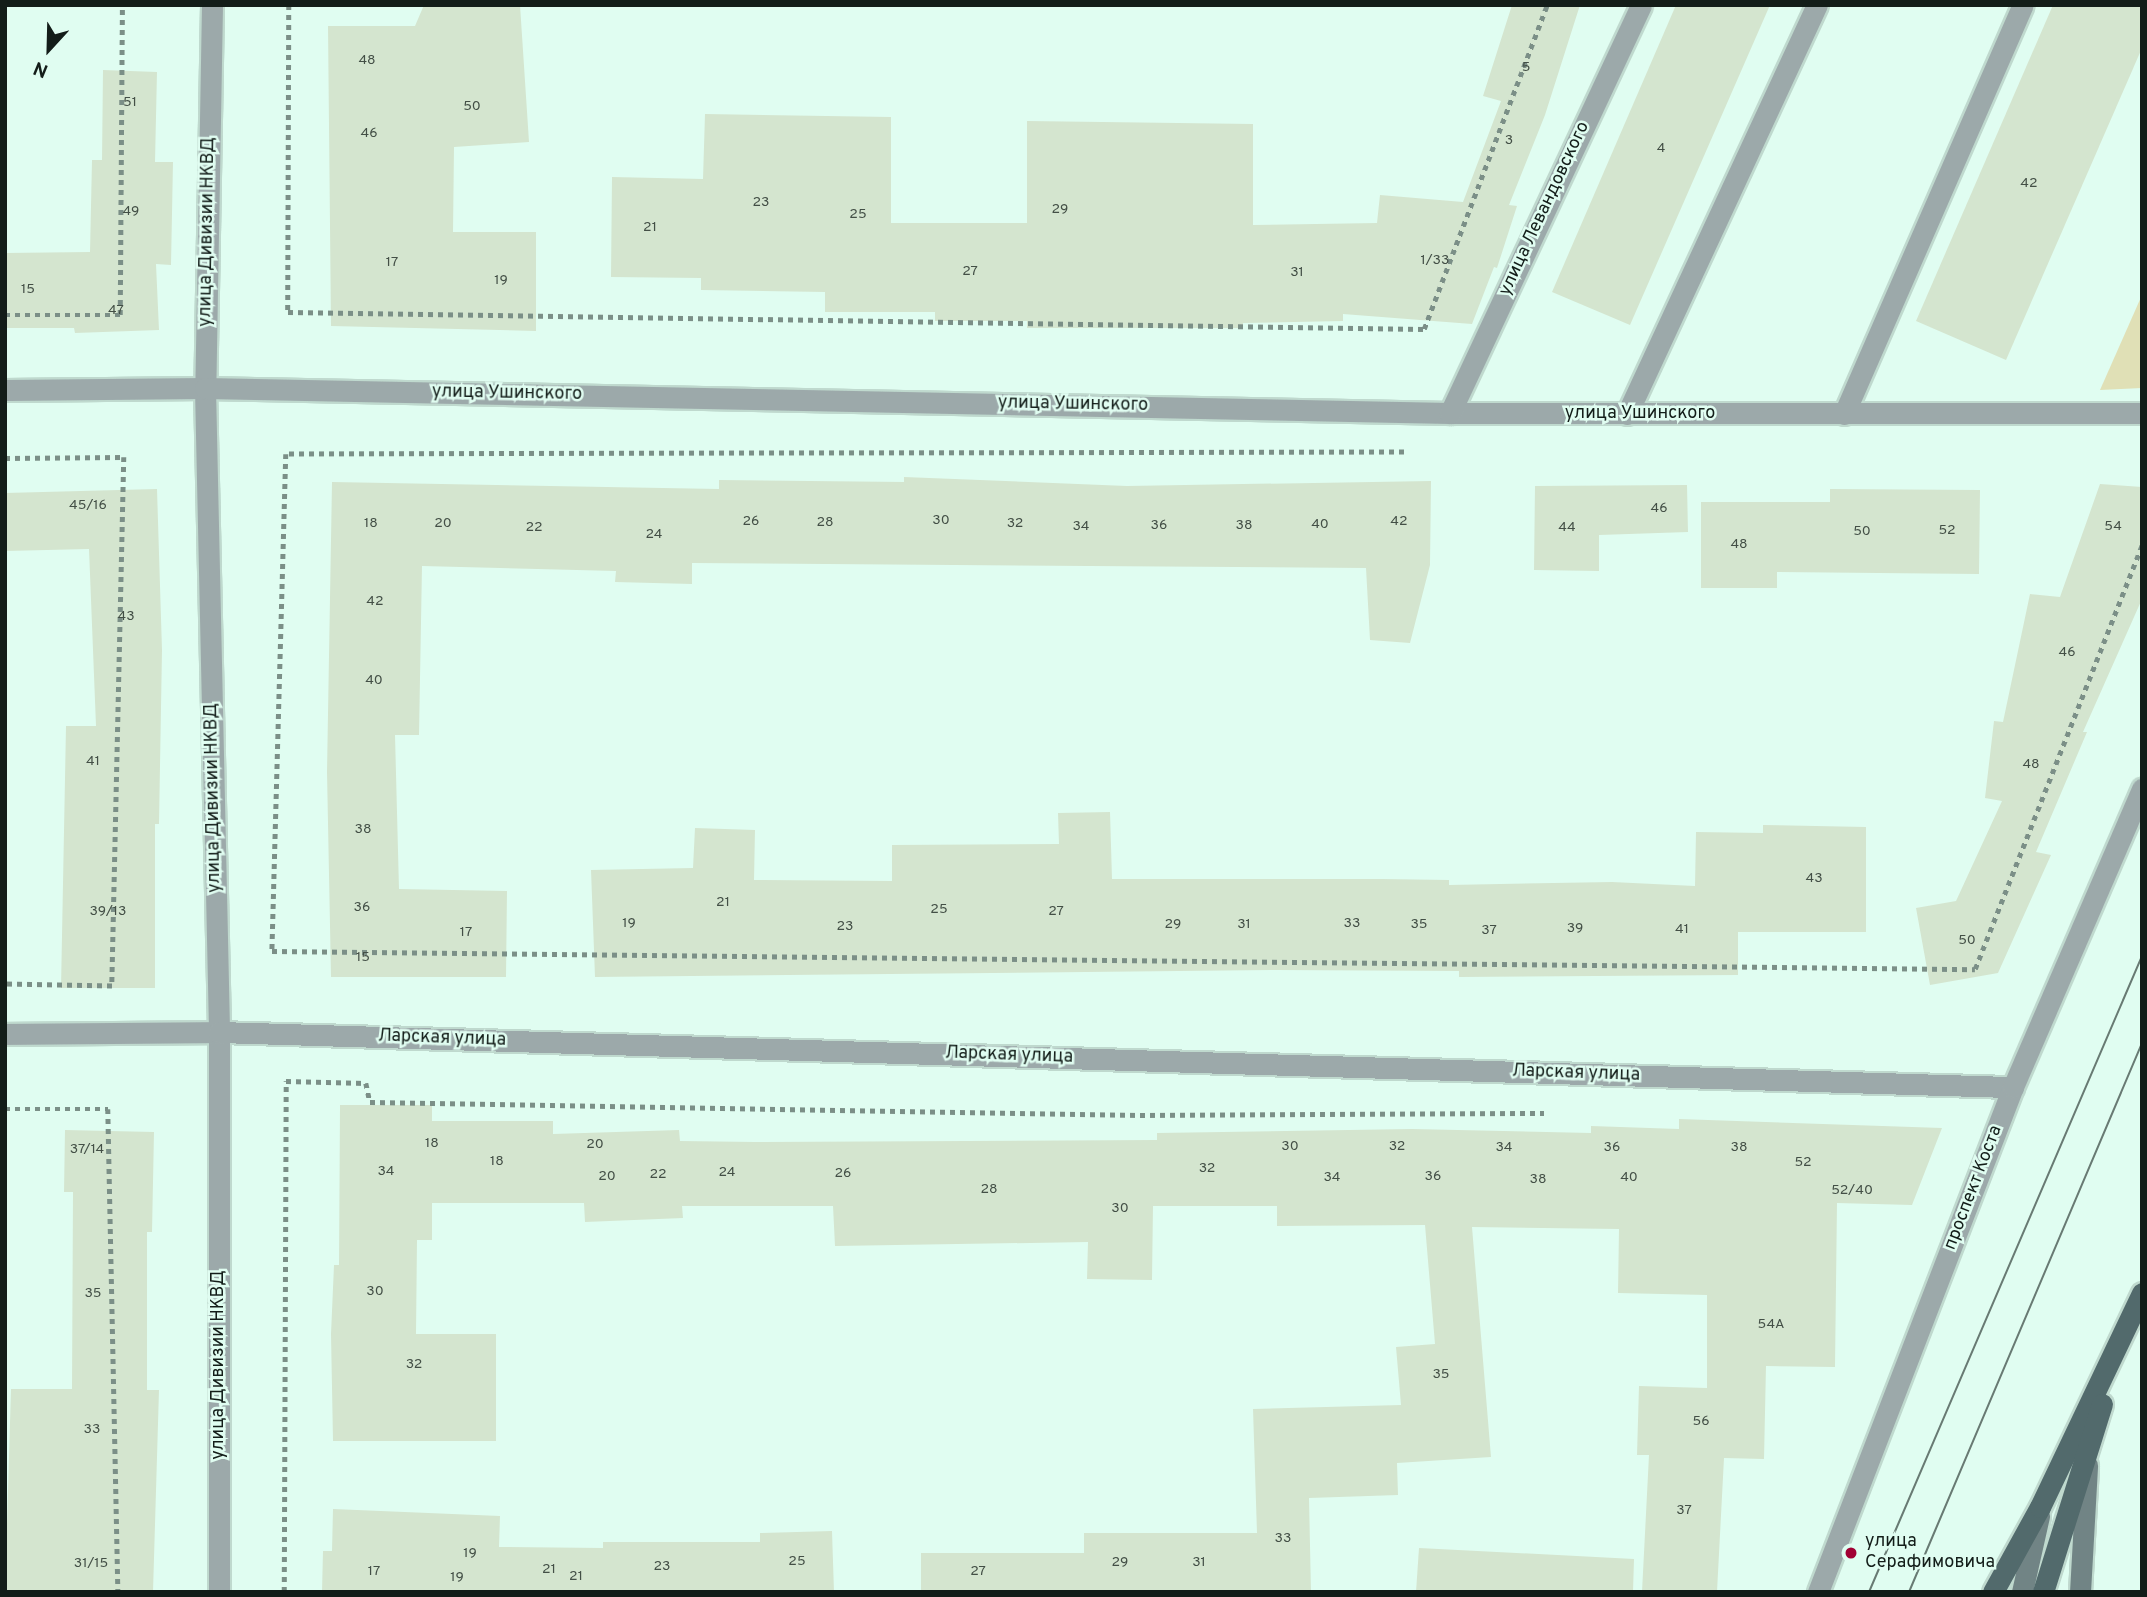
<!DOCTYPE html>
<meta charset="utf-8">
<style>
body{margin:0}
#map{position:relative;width:2147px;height:1597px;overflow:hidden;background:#e0fdf1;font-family:Overpass,sans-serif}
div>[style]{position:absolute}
.green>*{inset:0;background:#e0e0b6}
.building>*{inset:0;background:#d4e5cf}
.path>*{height:4.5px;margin-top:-2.25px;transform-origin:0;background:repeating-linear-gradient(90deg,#7b8f87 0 5px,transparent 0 10px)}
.roads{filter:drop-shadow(2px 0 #bfd9ce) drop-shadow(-2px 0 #bfd9ce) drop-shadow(0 2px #bfd9ce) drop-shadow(0 -2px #bfd9ce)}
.lane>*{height:21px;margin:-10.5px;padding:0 10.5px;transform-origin:10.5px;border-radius:10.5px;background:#9ca9aa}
.street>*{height:21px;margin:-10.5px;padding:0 10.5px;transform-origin:10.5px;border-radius:10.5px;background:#9ca9aa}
.secondary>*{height:21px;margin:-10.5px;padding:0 10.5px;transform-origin:10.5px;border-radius:10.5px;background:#718485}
.primary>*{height:21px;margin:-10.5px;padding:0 10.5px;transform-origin:10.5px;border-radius:10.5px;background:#526a6c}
.tram>*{height:2px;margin:-1px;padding:0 1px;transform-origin:1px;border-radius:1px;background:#687a73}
.dots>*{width:19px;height:19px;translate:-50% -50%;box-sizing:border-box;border:4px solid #e0fdf1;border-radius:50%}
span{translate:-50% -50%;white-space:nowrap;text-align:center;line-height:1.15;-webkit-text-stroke:5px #e0fdf1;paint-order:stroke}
.number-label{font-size:14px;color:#434f46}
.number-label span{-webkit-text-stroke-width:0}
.street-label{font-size:18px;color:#131d19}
.poi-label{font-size:18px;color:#131d19}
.left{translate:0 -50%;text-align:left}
.frame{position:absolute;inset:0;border:7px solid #131d19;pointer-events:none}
.north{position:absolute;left:14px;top:14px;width:70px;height:70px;-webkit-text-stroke:5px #e0fdf1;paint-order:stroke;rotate:202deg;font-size:19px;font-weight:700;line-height:28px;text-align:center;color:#131d19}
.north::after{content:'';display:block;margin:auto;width:24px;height:32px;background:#131d19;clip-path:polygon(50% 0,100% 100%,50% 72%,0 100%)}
</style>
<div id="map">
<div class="green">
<div style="clip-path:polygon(2142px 295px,2142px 388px,2100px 390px)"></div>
</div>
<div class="building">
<div style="clip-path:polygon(424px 5px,520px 5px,529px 142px,454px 147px,453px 232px,536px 232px,536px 331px,331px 326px,328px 26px,415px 26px)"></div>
<div style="clip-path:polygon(1512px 5px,1580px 5px,1545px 115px,1509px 205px,1517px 206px,1497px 268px,1494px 267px,1472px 324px,1343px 314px,1343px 321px,1243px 323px,1243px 328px,1027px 328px,1027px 321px,935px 321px,935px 312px,825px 312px,825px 292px,701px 290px,701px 278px,611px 277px,612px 177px,703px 179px,705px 114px,891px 117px,891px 223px,1027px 223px,1027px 121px,1253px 124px,1253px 225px,1377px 223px,1380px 195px,1463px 202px,1501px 101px,1483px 96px)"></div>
<div style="clip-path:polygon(1676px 5px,1770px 5px,1630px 325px,1552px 292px)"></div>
<div style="clip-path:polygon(2053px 5px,2142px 5px,2142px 48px,2006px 360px,1916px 321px)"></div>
<div style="clip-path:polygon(103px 70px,157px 72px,155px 162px,173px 162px,171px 265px,156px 264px,159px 330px,75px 333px,74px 328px,5px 328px,5px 253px,90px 252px,92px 160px,102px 160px)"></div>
<div style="clip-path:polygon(904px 477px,1127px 486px,1431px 481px,1430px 565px,1410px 643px,1370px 640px,1366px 568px,692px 563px,692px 584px,615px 582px,616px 571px,422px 566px,419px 735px,395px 735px,399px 889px,507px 891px,506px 977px,331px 977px,327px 772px,332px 482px,719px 489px,719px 480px,904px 482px)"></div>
<div style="clip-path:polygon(2100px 484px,2142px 487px,2142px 599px,2083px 732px,2087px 732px,2036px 852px,2051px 855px,1998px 973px,1930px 985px,1916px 908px,1956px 901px,2002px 801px,1985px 798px,1994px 721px,2003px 722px,2030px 594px,2060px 597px)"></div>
<div style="clip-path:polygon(1687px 485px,1688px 532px,1599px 535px,1599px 571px,1534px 570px,1535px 486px)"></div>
<div style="clip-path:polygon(157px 489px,162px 650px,159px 824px,155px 824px,155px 988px,61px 988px,66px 726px,96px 726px,89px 549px,5px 551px,5px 493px)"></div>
<div style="clip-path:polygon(1830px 489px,1980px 490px,1979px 574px,1777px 572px,1777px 588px,1701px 588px,1701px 502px,1830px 502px)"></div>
<div style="clip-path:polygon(1110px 812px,1112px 879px,1382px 879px,1449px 880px,1449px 885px,1612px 882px,1695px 886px,1696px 832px,1763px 833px,1763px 825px,1866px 827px,1866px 932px,1738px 932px,1738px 975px,1459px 977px,1459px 971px,1275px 970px,595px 977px,591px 870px,693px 868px,695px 828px,755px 830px,754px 880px,892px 881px,892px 845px,1059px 844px,1058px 813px)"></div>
<div style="clip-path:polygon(340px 1105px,432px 1105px,432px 1121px,553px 1121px,553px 1134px,679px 1130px,680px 1141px,755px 1142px,1157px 1140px,1157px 1133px,1412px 1129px,1591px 1133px,1591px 1126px,1679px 1129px,1679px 1119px,1942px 1128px,1912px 1205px,1837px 1203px,1835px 1367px,1766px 1366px,1764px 1459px,1724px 1458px,1717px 1592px,1642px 1592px,1649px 1455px,1637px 1455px,1639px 1386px,1707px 1388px,1707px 1295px,1618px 1293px,1619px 1229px,1472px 1227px,1491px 1457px,1397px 1463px,1398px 1495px,1309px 1498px,1311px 1592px,921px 1592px,921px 1553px,1084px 1553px,1084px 1533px,1257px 1533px,1253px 1409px,1401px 1405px,1396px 1347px,1435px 1344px,1425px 1225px,1277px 1226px,1277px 1206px,1153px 1206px,1152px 1280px,1087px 1279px,1088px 1242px,835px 1246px,833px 1206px,682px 1206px,683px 1218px,585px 1222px,584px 1203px,432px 1203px,432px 1240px,417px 1240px,416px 1334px,496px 1334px,496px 1441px,333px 1441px,331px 1334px,334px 1265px,339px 1265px)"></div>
<div style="clip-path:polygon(65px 1130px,154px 1132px,152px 1232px,147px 1232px,147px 1390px,159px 1390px,153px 1592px,5px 1592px,11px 1389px,72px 1389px,73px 1192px,64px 1192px)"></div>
<div style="clip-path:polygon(333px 1509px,500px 1516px,499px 1547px,603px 1548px,603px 1542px,760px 1542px,760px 1533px,832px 1531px,834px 1592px,322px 1592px,323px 1551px,332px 1551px)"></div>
<div style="clip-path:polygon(1419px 1548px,1634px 1559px,1633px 1592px,1416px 1592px)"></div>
</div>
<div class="path">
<div style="left:289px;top:5px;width:307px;rotate:90.2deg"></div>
<div style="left:288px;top:312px;width:1136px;rotate:0.86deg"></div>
<div style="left:1424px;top:329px;width:347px;rotate:-69.2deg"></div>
<div style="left:5px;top:315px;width:115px"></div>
<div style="left:120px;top:315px;width:310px;rotate:-89.6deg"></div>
<div style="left:1404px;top:452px;width:1118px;rotate:179.9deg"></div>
<div style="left:286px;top:454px;width:497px;rotate:91.6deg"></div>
<div style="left:272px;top:951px;width:1703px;rotate:0.61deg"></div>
<div style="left:1975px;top:969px;width:457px;rotate:-68.5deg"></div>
<div style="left:5px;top:458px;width:119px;rotate:-0.5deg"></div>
<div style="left:124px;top:457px;width:529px;rotate:91.3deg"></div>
<div style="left:112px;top:986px;width:107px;rotate:-178.9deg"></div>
<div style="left:5px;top:1109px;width:103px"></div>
<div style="left:108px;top:1109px;width:483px;rotate:88.8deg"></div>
<div style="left:284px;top:1592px;width:511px;rotate:-89.78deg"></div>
<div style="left:286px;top:1081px;width:80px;rotate:1.4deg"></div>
<div style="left:366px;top:1083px;width:19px;rotate:78deg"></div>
<div style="left:370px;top:1102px;width:770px;rotate:0.97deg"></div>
<div style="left:1140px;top:1115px;width:404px;rotate:-0.3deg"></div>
</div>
<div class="roads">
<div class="lane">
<div style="left:1627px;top:414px;width:451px;rotate:-65.1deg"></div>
<div style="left:1844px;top:414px;width:446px;rotate:-66.4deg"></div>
</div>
<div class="street">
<div style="left:212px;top:5px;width:383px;rotate:91deg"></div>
<div style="left:205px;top:388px;width:644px;rotate:88.75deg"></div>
<div style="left:219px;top:1032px;width:560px;rotate:90deg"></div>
<div style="left:5px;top:390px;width:200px;rotate:-0.6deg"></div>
<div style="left:205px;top:388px;width:1245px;rotate:1.15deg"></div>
<div style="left:1450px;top:413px;width:692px"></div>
<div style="left:1450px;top:413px;width:450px;rotate:-64.9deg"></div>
<div style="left:5px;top:1034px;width:214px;rotate:-0.5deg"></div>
<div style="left:219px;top:1032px;width:1795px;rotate:1.76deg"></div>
<div style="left:1818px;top:1592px;width:541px;rotate:-68.89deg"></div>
<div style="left:2013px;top:1087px;width:325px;rotate:-66.6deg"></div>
</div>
<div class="secondary">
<div style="left:2022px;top:1592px;width:78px;rotate:-77.4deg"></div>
<div style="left:2080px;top:1592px;width:127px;rotate:-86.8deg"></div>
</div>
<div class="primary">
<div style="left:1993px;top:1592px;width:97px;rotate:-61.1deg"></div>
<div style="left:2040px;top:1507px;width:237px;rotate:-64.5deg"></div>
<div style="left:2043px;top:1592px;width:197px;rotate:-72.6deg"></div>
</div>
</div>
<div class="tram">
<div style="left:1869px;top:1592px;width:692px;rotate:-66.77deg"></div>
<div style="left:1909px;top:1592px;width:596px;rotate:-67deg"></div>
</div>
<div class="dots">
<div style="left:1851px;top:1553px;background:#a10134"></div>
</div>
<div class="number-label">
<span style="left:367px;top:61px">48</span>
<span style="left:1526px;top:68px">5</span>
<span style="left:130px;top:103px">51</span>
<span style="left:472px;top:107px">50</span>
<span style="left:369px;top:134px">46</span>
<span style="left:1509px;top:141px">3</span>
<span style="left:1661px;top:149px">4</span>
<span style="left:2029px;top:184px">42</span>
<span style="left:761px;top:203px">23</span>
<span style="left:1060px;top:210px">29</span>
<span style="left:131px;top:212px">49</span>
<span style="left:858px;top:215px">25</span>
<span style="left:650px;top:228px">21</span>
<span style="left:1435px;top:261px">1/33</span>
<span style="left:392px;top:263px">17</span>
<span style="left:970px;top:272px">27</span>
<span style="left:1297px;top:273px">31</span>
<span style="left:501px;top:281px">19</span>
<span style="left:28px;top:290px">15</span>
<span style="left:116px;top:311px">47</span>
<span style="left:88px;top:506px">45/16</span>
<span style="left:1659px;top:509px">46</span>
<span style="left:941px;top:521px">30</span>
<span style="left:751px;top:522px">26</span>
<span style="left:1399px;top:522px">42</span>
<span style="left:825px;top:523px">28</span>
<span style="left:371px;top:524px">18</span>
<span style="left:443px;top:524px">20</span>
<span style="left:1015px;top:524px">32</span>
<span style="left:1320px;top:525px">40</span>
<span style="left:1159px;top:526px">36</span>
<span style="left:1244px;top:526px">38</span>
<span style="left:1081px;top:527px">34</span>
<span style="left:2113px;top:527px">54</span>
<span style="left:534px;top:528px">22</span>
<span style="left:1567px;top:528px">44</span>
<span style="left:1947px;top:531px">52</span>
<span style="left:1862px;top:532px">50</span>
<span style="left:654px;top:535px">24</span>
<span style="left:1739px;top:545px">48</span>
<span style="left:375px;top:602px">42</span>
<span style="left:126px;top:617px">43</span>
<span style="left:2067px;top:653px">46</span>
<span style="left:374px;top:681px">40</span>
<span style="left:93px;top:762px">41</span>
<span style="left:2031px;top:765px">48</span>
<span style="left:363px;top:830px">38</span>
<span style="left:1814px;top:879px">43</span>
<span style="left:723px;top:903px">21</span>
<span style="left:362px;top:908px">36</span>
<span style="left:939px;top:910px">25</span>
<span style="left:108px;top:912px">39/13</span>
<span style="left:1056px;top:912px">27</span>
<span style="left:629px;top:924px">19</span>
<span style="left:1352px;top:924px">33</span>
<span style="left:1173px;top:925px">29</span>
<span style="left:1244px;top:925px">31</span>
<span style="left:1419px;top:925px">35</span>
<span style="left:845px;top:927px">23</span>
<span style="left:1575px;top:929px">39</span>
<span style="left:1682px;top:930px">41</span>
<span style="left:1489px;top:931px">37</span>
<span style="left:466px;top:933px">17</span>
<span style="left:1967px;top:941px">50</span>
<span style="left:363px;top:958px">15</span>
<span style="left:432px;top:1144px">18</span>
<span style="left:595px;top:1145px">20</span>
<span style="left:1290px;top:1147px">30</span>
<span style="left:1397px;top:1147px">32</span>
<span style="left:1504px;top:1148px">34</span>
<span style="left:1612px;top:1148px">36</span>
<span style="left:1739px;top:1148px">38</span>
<span style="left:87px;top:1150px">37/14</span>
<span style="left:497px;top:1162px">18</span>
<span style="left:1803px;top:1163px">52</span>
<span style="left:1207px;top:1169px">32</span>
<span style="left:386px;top:1172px">34</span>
<span style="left:727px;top:1173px">24</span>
<span style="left:843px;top:1174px">26</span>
<span style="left:658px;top:1175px">22</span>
<span style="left:607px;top:1177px">20</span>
<span style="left:1433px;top:1177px">36</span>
<span style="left:1332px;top:1178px">34</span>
<span style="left:1629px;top:1178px">40</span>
<span style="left:1538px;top:1180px">38</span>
<span style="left:989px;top:1190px">28</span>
<span style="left:1852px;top:1191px">52/40</span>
<span style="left:1120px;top:1209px">30</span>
<span style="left:375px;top:1292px">30</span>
<span style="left:93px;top:1294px">35</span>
<span style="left:1771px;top:1325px">54А</span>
<span style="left:414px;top:1365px">32</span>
<span style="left:1441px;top:1375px">35</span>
<span style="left:1701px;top:1422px">56</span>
<span style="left:92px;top:1430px">33</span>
<span style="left:1684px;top:1511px">37</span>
<span style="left:1283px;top:1539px">33</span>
<span style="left:470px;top:1554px">19</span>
<span style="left:797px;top:1562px">25</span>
<span style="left:1120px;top:1563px">29</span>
<span style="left:1199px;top:1563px">31</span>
<span style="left:91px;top:1564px">31/15</span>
<span style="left:662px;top:1567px">23</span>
<span style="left:549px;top:1570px">21</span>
<span style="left:374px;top:1572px">17</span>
<span style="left:978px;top:1572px">27</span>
<span style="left:576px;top:1577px">21</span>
<span style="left:457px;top:1578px">19</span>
</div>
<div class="street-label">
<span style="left:1545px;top:209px;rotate:-65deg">улица Левандовского</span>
<span style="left:208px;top:232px;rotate:-89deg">улица Дивизии НКВД</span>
<span style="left:507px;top:394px;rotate:1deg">улица Ушинского</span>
<span style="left:1073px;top:405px;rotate:1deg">улица Ушинского</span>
<span style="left:1640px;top:414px">улица Ушинского</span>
<span style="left:214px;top:798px;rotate:-91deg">улица Дивизии НКВД</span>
<span style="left:442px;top:1039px;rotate:2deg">Ларская улица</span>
<span style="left:1009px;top:1056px;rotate:2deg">Ларская улица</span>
<span style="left:1576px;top:1074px;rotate:2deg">Ларская улица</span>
<span style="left:1974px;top:1188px;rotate:-69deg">проспект Коста</span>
<span style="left:219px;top:1365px;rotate:-90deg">улица Дивизии НКВД</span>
</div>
<div class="poi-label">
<span class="left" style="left:1865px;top:1553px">улица<br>Серафимовича</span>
</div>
<div class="frame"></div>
<div class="north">N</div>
</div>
